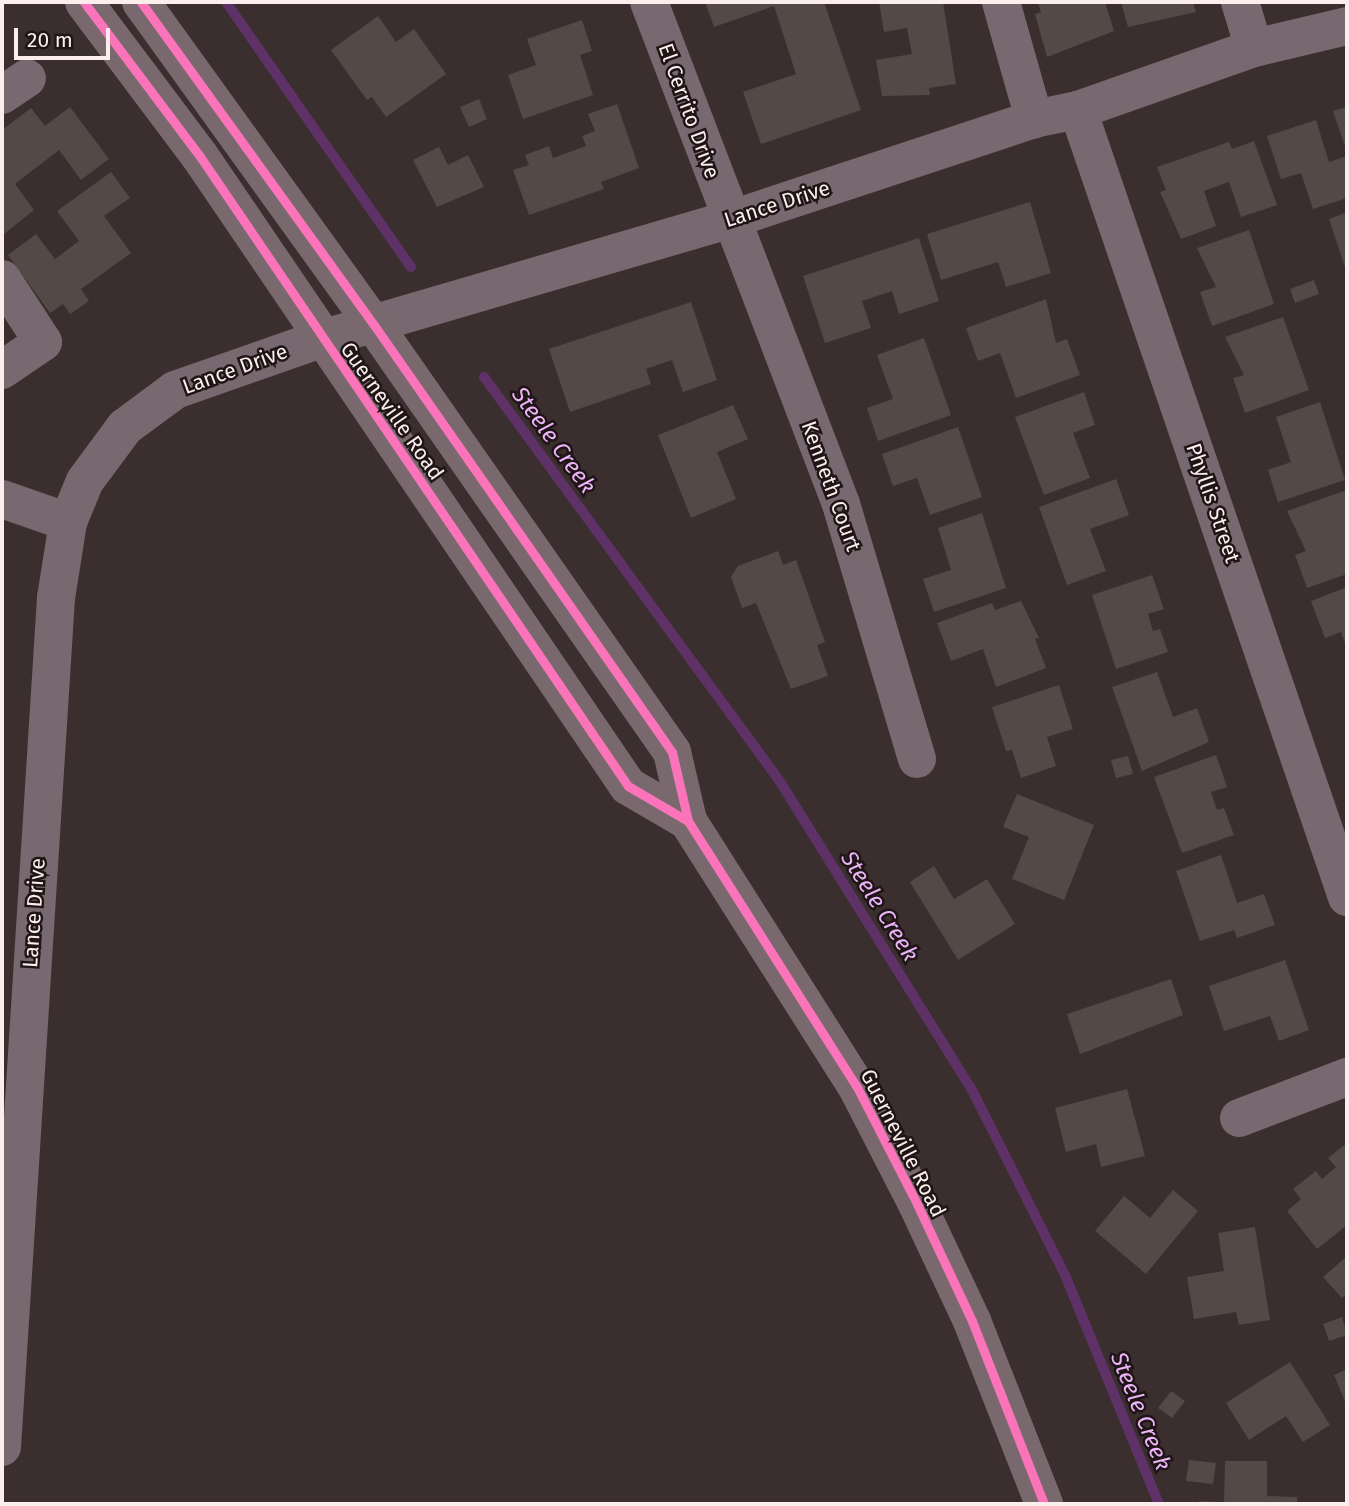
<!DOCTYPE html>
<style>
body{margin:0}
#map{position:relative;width:1349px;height:1506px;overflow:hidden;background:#3b2e2f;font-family:"Fira Sans",sans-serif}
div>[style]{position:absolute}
.stream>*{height:10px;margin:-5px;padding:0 5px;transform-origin:5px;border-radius:5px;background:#5e3266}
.building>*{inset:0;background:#534947}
.minor>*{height:38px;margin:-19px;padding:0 19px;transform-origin:19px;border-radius:19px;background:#78686f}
.major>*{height:38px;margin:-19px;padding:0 19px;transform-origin:19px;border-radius:19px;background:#79696f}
.cycleway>*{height:9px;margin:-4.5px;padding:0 4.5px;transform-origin:4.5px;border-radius:4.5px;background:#fb73b8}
span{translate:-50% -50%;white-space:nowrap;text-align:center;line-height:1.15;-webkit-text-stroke:5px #1f1516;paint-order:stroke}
.street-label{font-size:21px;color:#fdeeee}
.water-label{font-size:23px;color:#edb5f9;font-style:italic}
.frame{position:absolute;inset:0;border:4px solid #fdeeee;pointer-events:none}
.scale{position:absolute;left:14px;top:28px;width:96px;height:32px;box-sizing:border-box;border:4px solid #fdeeee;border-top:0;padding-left:9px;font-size:21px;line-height:24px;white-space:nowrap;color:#fdeeee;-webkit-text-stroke:5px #1f1516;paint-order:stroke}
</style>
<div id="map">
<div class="stream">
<div style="left:226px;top:2px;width:323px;rotate:55.1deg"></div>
<div style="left:484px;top:377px;width:499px;rotate:53.8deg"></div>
<div style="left:779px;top:780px;width:365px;rotate:58.1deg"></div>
<div style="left:972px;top:1090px;width:207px;rotate:63.3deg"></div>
<div style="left:1065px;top:1275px;width:248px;rotate:67.7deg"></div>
</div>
<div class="building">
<div style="clip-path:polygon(705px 2px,824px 2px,861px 110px,761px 144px,743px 92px,796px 74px,774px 6px,714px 27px)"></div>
<div style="clip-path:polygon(879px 2px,943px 2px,956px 84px,929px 88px,930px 95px,882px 96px,876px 60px,912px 54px,907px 28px,884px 32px)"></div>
<div style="clip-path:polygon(1038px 2px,1105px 2px,1114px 31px,1047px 57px,1035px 14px,1041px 12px)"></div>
<div style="clip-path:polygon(1121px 2px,1193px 2px,1196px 12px,1128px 27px)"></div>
<div style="clip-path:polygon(378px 16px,396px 42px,414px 29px,446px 74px,386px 117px,372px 97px,367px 100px,331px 50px)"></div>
<div style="clip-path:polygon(582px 20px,592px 51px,580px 55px,593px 95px,523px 119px,508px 75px,536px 65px,527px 39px)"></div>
<div style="clip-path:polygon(479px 99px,487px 119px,469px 127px,460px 107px)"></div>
<div style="clip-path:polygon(617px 104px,639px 168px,601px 182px,604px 189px,529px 215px,513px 170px,529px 165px,525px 155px,549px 146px,553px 158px,586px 146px,582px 136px,595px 131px,588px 114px)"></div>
<div style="clip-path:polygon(70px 107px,109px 159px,81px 180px,59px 150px,15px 184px,34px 210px,4px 234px,2px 130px,31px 108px,45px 126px)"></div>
<div style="clip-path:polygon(1347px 107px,1347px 152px,1333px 111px)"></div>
<div style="clip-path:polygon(1316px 120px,1329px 162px,1347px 156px,1347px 198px,1313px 209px,1301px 173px,1281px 179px,1267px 136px)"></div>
<div style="clip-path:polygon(1254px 141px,1277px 205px,1241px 217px,1229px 182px,1204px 191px,1216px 226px,1181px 239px,1160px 192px,1166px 190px,1157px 167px,1229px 142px,1232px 149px)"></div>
<div style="clip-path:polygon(439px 147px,448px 165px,468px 155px,484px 187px,437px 207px,413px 160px)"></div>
<div style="clip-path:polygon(111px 172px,130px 198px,104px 216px,131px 253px,81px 289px,89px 301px,70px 314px,63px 304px,50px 313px,8px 255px,36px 234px,55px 259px,79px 241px,57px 211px)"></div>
<div style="clip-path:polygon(1030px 202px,1051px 273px,1006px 287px,998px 262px,941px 280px,927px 234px)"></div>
<div style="clip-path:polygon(1347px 212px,1347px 273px,1329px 219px)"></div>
<div style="clip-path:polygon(1249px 230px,1274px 304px,1212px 326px,1200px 292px,1216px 287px,1197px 248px)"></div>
<div style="clip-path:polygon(919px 238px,939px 301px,899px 314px,892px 291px,862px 301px,871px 328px,825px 343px,803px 276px)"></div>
<div style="clip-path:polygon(1314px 280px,1319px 294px,1295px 303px,1290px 289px)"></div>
<div style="clip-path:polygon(1046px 299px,1056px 343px,1067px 339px,1080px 375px,1016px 398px,1000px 353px,978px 361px,966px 328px)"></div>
<div style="clip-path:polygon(691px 302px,717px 380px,683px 392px,672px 360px,646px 369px,651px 384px,570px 412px,549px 349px)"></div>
<div style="clip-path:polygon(1283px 317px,1309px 390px,1245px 413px,1233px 378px,1244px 375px,1225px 337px)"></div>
<div style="clip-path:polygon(924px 338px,951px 415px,878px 441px,867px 408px,893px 399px,877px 355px)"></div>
<div style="clip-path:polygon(1084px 392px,1095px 425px,1073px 433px,1090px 478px,1044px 495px,1015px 417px)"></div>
<div style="clip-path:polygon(1320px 402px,1345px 480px,1278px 502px,1268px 470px,1291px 462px,1276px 417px)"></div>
<div style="clip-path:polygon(733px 405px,748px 439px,717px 452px,736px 499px,691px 518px,658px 435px)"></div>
<div style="clip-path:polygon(958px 427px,982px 497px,930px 515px,917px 478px,893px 486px,882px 454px)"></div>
<div style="clip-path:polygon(1116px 479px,1129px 515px,1090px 529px,1106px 571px,1067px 585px,1039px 507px)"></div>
<div style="clip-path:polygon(1347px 490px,1347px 574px,1307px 588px,1295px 555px,1306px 551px,1287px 511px)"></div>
<div style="clip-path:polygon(982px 513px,1006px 588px,934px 612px,923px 579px,951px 570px,938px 528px)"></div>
<div style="clip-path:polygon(778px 551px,783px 565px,796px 560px,825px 642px,817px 645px,828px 676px,791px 689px,756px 603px,742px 608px,731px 577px,738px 566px)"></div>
<div style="clip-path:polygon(1152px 575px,1164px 609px,1148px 614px,1153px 631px,1160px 629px,1168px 652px,1116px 669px,1092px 595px)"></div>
<div style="clip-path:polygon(1347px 587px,1347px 648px,1341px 632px,1325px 638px,1311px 601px)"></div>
<div style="clip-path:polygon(1021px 601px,1039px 638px,1035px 639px,1046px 668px,996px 687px,983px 649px,951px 661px,937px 623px,992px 603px,995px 610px)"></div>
<div style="clip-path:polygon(1157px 672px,1173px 717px,1197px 708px,1209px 742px,1142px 771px,1112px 687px)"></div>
<div style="clip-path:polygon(1059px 685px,1073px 729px,1047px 737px,1056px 766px,1021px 778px,1012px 750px,1006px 751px,992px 707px)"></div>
<div style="clip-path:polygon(1216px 755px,1227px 787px,1211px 792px,1217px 810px,1224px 808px,1234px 835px,1182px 853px,1154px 777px)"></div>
<div style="clip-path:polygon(1128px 756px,1133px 774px,1116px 778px,1111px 760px)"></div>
<div style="clip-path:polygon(1017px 794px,1094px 825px,1064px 900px,1012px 879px,1029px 837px,1003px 827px)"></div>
<div style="clip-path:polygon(1221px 855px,1237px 903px,1264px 894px,1275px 925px,1237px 938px,1234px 930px,1200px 941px,1176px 871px)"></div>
<div style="clip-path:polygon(934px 866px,954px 899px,987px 879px,1015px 924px,958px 960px,910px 882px)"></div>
<div style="clip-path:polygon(1285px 960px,1309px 1030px,1279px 1041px,1270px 1016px,1224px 1031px,1209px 986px)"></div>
<div style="clip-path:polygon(1171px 979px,1183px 1015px,1080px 1054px,1067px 1014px)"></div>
<div style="clip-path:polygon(1127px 1089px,1145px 1156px,1101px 1167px,1096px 1144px,1066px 1152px,1055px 1108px)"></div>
<div style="clip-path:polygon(1347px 1143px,1347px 1225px,1317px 1249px,1287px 1211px,1301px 1199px,1293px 1189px,1316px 1171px,1322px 1179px,1336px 1167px,1328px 1158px)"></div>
<div style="clip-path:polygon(1173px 1190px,1198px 1211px,1146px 1274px,1095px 1231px,1124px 1196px,1150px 1218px)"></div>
<div style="clip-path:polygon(1255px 1227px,1270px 1320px,1239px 1325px,1236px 1312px,1194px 1319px,1187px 1277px,1224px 1271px,1218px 1233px)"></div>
<div style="clip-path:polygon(1347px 1256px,1347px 1293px,1342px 1298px,1323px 1277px)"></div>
<div style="clip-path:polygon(1342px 1317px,1347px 1335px,1329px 1341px,1323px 1324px)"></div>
<div style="clip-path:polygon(1290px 1362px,1330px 1425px,1303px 1442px,1286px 1416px,1249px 1440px,1226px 1403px)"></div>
<div style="clip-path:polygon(1347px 1369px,1347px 1406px,1334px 1375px)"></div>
<div style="clip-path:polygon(1171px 1391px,1185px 1401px,1172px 1418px,1158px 1408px)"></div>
<div style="clip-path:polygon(1189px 1460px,1216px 1463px,1213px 1484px,1186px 1481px)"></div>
<div style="clip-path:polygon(1225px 1461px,1267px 1461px,1267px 1496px,1297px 1497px,1297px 1504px,1224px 1504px)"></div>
<div style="clip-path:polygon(1199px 1501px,1222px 1502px,1222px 1504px,1199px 1504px)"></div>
</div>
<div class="minor">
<div style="left:649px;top:2px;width:537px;rotate:69.07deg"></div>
<div style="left:841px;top:504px;width:266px;rotate:73.4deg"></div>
<div style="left:1001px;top:2px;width:122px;rotate:74.2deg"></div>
<div style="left:1240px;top:2px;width:48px;rotate:73.1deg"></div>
<div style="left:2px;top:95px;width:30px;rotate:-34deg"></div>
<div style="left:1078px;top:110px;width:832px;rotate:71.13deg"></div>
<div style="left:2px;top:279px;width:75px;rotate:56.9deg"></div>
<div style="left:43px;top:342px;width:50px;rotate:145.7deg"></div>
<div style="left:2px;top:499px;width:70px;rotate:19.2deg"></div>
<div style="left:1239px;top:1118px;width:116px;rotate:-20.8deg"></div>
<div style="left:2px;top:1447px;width:851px;rotate:-86.36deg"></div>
<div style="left:56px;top:598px;width:77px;rotate:-81deg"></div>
<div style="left:68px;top:522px;width:44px;rotate:-67.5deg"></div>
<div style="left:85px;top:481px;width:67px;rotate:-53.5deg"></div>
<div style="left:125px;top:427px;width:62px;rotate:-36.5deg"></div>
<div style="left:175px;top:390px;width:155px;rotate:-19.3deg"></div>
<div style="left:321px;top:339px;width:425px;rotate:-16.3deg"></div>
<div style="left:729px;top:220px;width:321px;rotate:-18.3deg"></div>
<div style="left:1034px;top:119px;width:45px;rotate:-11.6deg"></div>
<div style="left:1078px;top:110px;width:187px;rotate:-19.4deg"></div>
<div style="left:1254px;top:48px;width:96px;rotate:-13.3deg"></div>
</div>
<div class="major">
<div style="left:84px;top:2px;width:191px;rotate:53.1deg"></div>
<div style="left:199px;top:155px;width:763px;rotate:55.79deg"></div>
<div style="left:628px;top:786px;width:69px;rotate:30.3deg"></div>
<div style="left:141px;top:2px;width:398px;rotate:54.2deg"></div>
<div style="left:374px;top:325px;width:521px;rotate:55.09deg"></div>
<div style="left:672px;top:752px;width:71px;rotate:76.9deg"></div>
<div style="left:688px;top:821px;width:317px;rotate:57.6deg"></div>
<div style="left:858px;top:1089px;width:129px;rotate:62.8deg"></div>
<div style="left:917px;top:1204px;width:129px;rotate:64.8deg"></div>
<div style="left:972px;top:1321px;width:197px;rotate:68.5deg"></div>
</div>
<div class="cycleway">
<div style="left:84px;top:2px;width:191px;rotate:53.1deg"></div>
<div style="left:199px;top:155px;width:763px;rotate:55.79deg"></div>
<div style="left:628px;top:786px;width:69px;rotate:30.3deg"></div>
<div style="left:141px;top:2px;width:398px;rotate:54.2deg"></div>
<div style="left:374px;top:325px;width:521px;rotate:55.09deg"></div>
<div style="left:672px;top:752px;width:71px;rotate:76.9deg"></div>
<div style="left:688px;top:821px;width:317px;rotate:57.6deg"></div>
<div style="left:858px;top:1089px;width:129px;rotate:62.8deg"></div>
<div style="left:917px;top:1204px;width:129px;rotate:64.8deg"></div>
<div style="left:972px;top:1321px;width:197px;rotate:68.5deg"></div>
</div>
<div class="street-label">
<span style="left:689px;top:111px;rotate:70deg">El Cerrito Drive</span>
<span style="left:777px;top:204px;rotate:-18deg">Lance Drive</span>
<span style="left:235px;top:369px;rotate:-20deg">Lance Drive</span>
<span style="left:392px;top:411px;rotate:55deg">Guerneville Road</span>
<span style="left:831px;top:486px;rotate:70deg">Kenneth Court</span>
<span style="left:1213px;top:503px;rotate:71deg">Phyllis Street</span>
<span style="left:34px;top:913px;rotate:-86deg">Lance Drive</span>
<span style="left:903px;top:1143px;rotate:63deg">Guerneville Road</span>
</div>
<div class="water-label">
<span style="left:554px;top:440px;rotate:54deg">Steele Creek</span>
<span style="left:880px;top:906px;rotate:58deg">Steele Creek</span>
<span style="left:1141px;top:1411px;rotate:68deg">Steele Creek</span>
</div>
<div class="frame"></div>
<div class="scale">20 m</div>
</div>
